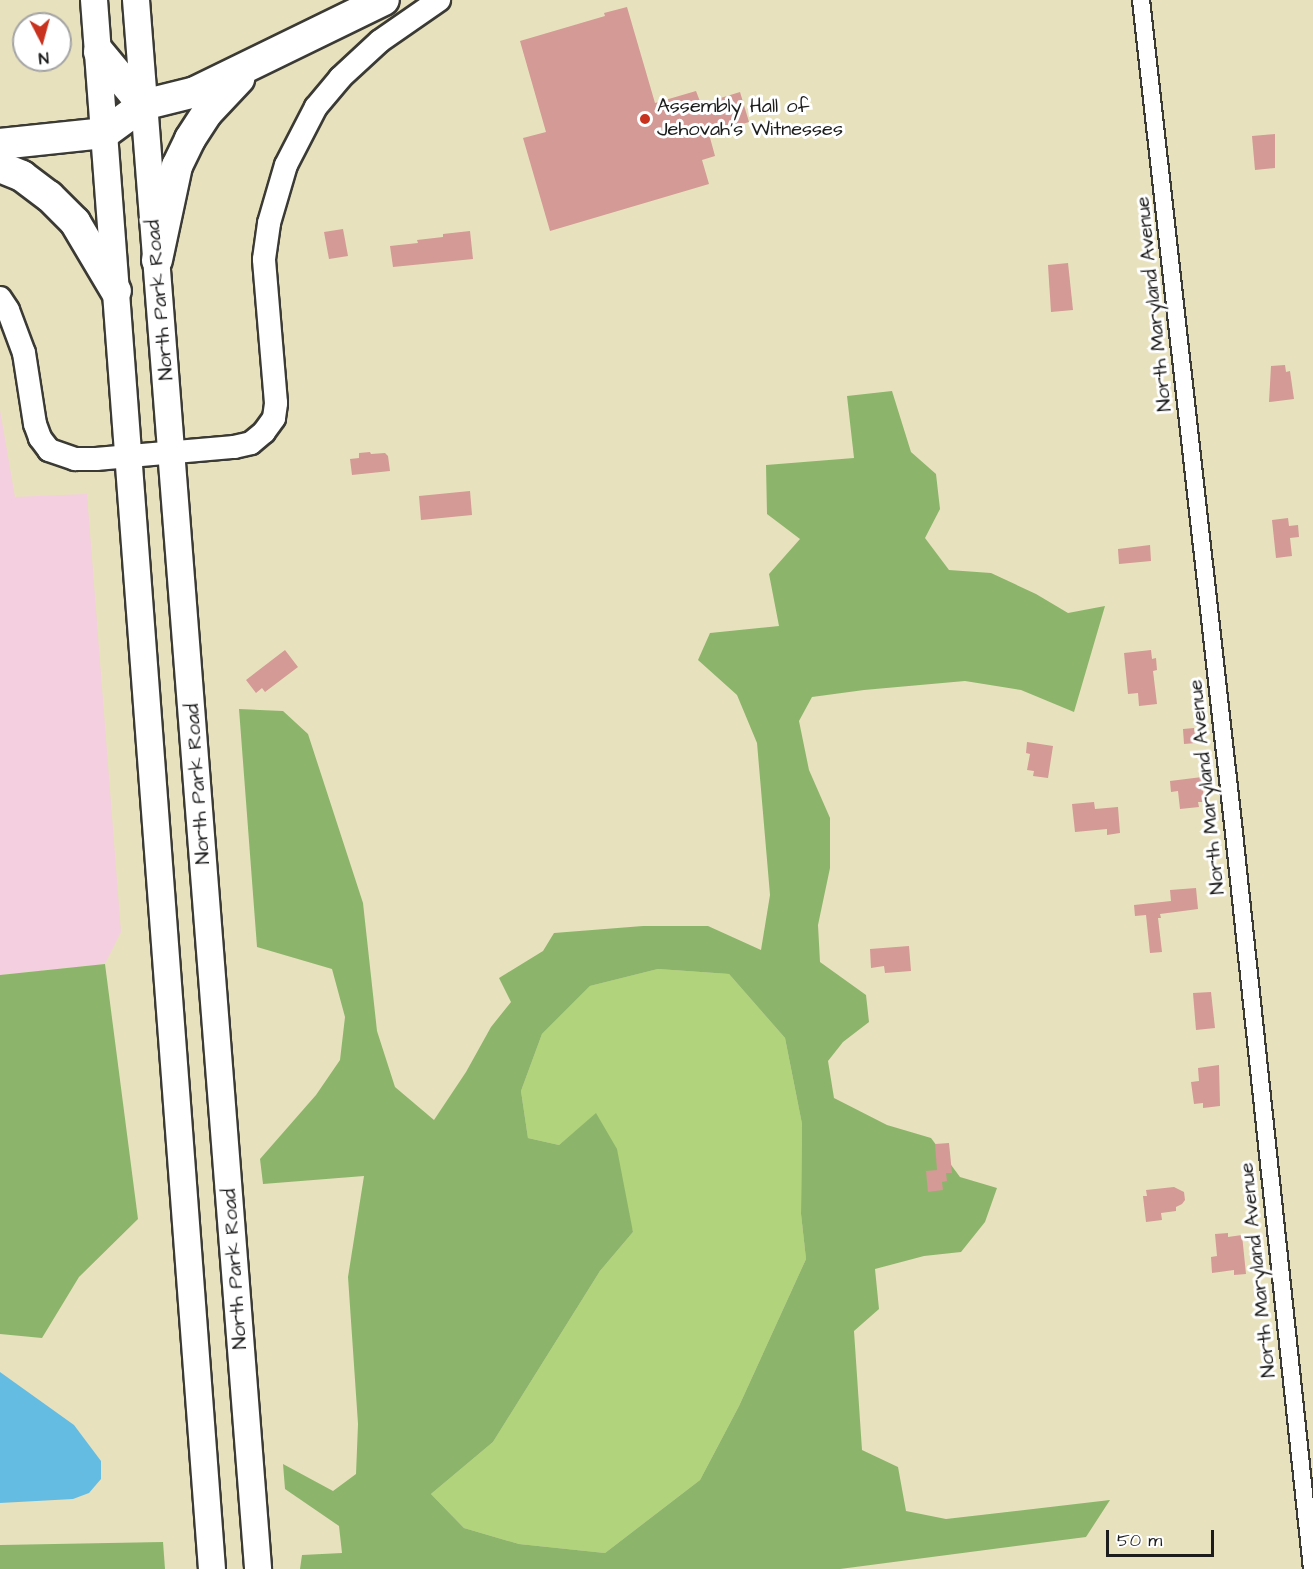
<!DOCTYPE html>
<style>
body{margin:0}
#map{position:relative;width:1313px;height:1569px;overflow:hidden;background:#e8e1be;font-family:"Architects Daughter",sans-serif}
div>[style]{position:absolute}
.built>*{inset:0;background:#f3cfdf}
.green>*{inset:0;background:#b1d37b}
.forest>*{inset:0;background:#8cb56b}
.water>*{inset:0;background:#65bce2}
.building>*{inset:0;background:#d39a96}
.roads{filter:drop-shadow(2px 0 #3b3a34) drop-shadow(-2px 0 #3b3a34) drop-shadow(0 2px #3b3a34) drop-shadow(0 -2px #3b3a34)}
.street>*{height:16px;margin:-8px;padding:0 8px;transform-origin:8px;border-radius:8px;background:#fff}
.secondary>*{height:22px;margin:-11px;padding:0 11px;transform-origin:11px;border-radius:11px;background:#fff}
.primary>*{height:26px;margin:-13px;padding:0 13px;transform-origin:13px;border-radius:13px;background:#fff}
.highway>*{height:30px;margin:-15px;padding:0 15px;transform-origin:15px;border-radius:15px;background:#fff}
.dots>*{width:16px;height:16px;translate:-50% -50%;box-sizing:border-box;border:3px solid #fff;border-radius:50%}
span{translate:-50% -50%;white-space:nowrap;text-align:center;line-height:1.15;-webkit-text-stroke:6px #fff;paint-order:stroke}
.poi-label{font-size:20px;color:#1c1c1c}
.left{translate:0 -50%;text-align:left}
.street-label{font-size:20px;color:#1c1c1c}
.north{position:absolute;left:12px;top:12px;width:60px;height:60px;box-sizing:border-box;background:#fff;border:2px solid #a4a4a4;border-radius:50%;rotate:174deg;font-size:16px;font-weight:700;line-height:24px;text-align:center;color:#1c1c1c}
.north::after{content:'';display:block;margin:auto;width:21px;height:27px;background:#c8321e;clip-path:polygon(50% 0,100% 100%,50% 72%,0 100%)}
.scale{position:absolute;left:1106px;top:1530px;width:108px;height:27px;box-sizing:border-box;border:3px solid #1c1c1c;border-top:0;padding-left:8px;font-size:18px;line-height:21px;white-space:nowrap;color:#1c1c1c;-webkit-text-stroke:4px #fff;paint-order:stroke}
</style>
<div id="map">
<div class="built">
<div style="clip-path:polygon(0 410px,15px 497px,87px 494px,121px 932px,105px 964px,0 975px)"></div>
</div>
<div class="green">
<div style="clip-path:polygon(658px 969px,729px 974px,785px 1038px,802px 1124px,801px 1214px,806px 1259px,739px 1406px,700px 1480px,605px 1553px,519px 1544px,464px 1528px,431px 1494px,493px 1442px,600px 1271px,633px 1232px,596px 1114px,559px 1145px,528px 1138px,521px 1091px,542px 1034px,590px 986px)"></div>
</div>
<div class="forest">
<div style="clip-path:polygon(evenodd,892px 391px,911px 452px,936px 474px,940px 509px,925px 538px,949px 570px,991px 573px,1036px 594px,1068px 613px,1105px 606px,1074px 712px,1021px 690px,965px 681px,864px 690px,812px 697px,799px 721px,809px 770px,830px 818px,830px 868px,818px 925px,820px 962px,866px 995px,869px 1022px,843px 1042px,828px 1061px,834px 1098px,887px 1125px,931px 1138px,960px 1177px,997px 1188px,985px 1222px,961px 1252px,924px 1256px,875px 1269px,879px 1309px,854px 1331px,862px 1450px,898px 1467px,906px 1511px,946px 1519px,1110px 1500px,1086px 1537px,840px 1569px,300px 1569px,302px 1555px,342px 1553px,339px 1526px,285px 1489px,283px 1464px,333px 1491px,356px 1474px,358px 1424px,348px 1277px,364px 1176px,263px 1184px,260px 1159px,316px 1095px,340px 1060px,345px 1017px,332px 969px,257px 947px,239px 709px,283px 711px,308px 734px,363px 903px,377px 1031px,395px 1087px,434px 1120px,466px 1072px,491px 1027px,511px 1002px,499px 978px,543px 951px,554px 933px,643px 926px,708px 926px,761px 950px,770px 895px,757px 743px,737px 695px,698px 660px,710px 633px,779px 626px,769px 574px,800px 539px,767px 514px,766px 465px,854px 458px,847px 396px,892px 391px,658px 969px,729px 974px,785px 1038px,802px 1124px,801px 1214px,806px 1259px,739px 1406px,700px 1480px,605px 1553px,519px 1544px,464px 1528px,431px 1494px,493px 1442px,600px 1271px,633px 1232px,617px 1149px,596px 1113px,559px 1145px,528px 1138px,521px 1091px,542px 1034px,590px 986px,658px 969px)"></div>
<div style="clip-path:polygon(105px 964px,138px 1219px,79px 1277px,42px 1338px,0 1334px,0 975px)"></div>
<div style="clip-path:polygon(163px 1542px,165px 1569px,0 1569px,0 1545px)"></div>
</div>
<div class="water">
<div style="clip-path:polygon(0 1372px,74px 1425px,101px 1461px,101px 1479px,89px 1493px,73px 1499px,0 1503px)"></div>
</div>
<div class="building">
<div style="clip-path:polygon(627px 7px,655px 103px,696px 91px,701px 104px,740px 92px,749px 122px,709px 134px,715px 156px,702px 160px,709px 184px,550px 231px,523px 138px,546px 132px,520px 41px,605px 16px,604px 13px)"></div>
<div style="clip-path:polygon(1275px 134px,1275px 168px,1255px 170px,1252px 136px)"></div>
<div style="clip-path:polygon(343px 229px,348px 256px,329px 259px,324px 232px)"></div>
<div style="clip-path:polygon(470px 231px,473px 259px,393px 267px,390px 246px,418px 243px,417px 240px,443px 237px,443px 234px)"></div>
<div style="clip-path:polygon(1068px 263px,1073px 310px,1051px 312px,1048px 265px)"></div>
<div style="clip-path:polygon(1285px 365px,1286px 372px,1290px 371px,1294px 399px,1269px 402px,1271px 366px)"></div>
<div style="clip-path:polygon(370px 452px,371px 454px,385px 453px,388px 456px,390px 471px,352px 475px,350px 459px,359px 458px,359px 453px)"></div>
<div style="clip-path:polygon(470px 491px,472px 515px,421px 520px,419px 496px)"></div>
<div style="clip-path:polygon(1288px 518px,1289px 526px,1298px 525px,1299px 537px,1290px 538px,1292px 556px,1276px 558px,1272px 520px)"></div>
<div style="clip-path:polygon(1150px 545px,1151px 561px,1119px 564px,1118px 549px)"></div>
<div style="clip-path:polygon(285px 650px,298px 667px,265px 692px,262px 688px,256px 693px,246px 680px)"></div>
<div style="clip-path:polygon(1151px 650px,1152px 659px,1156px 658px,1157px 670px,1153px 671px,1157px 704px,1139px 706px,1138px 693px,1128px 694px,1124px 653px)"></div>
<div style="clip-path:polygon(1194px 728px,1196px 743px,1184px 744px,1183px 729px)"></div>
<div style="clip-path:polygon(1027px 742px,1053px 746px,1048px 778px,1033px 776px,1034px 771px,1027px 770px,1030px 754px,1026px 753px)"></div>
<div style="clip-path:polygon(1202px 777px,1204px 802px,1198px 802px,1199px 807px,1180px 809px,1178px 791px,1171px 792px,1170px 781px)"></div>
<div style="clip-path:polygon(1094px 802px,1095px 809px,1118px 807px,1120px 833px,1107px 835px,1107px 829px,1075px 832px,1072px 804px)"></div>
<div style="clip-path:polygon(1196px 888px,1198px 909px,1160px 914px,1161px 918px,1158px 918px,1162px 952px,1150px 953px,1146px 915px,1135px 916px,1134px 905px,1171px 901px,1170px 890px)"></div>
<div style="clip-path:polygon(909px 946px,911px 971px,885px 973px,884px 966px,871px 968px,870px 949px)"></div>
<div style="clip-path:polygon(1211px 992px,1215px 1028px,1196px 1030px,1193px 993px)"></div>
<div style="clip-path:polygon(1219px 1065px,1220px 1106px,1203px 1108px,1203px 1103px,1194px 1104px,1191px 1082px,1199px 1081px,1198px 1068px)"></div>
<div style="clip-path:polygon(949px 1143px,952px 1173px,946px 1173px,947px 1181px,942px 1182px,943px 1190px,928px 1192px,926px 1171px,937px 1170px,935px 1144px)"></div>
<div style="clip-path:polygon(1174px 1187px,1184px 1192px,1185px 1200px,1182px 1204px,1176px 1207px,1176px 1211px,1161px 1213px,1162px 1220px,1146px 1222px,1143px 1196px,1147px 1196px,1146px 1190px)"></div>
<div style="clip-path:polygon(1228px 1233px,1228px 1237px,1242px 1235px,1246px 1274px,1234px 1275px,1234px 1270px,1212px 1273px,1211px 1257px,1217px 1256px,1215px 1234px)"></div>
</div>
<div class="roads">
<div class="street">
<div style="left:1141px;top:0;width:838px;rotate:83.63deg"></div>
<div style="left:1234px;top:833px;width:740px;rotate:83.95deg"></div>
</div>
<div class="secondary">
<div style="left:0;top:298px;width:14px;rotate:56deg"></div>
<div style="left:8px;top:310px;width:46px;rotate:69.6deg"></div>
<div style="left:24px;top:353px;width:72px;rotate:81.2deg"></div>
<div style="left:35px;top:424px;width:15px;rotate:70deg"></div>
<div style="left:40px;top:438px;width:15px;rotate:53deg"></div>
<div style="left:49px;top:450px;width:28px;rotate:19deg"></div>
<div style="left:75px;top:459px;width:21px"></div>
<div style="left:96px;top:459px;width:139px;rotate:-5deg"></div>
<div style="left:234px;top:447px;width:17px;rotate:-13deg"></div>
<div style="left:251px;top:443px;width:17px;rotate:-40deg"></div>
<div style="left:264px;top:432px;width:17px;rotate:-54deg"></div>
<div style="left:274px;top:418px;width:15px;rotate:-82deg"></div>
<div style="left:276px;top:403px;width:144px;rotate:-94.8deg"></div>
<div style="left:264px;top:259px;width:36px;rotate:-82deg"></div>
<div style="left:269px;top:223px;width:60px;rotate:-73.7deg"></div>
<div style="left:286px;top:165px;width:65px;rotate:-62.7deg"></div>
<div style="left:316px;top:107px;width:38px;rotate:-50deg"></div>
<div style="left:340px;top:78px;width:54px;rotate:-42.8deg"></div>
<div style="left:380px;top:41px;width:72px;rotate:-34.8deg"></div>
</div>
<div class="primary">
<div style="left:94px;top:0;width:1573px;rotate:85.7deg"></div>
<div style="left:136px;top:0;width:1574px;rotate:85.55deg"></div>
</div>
<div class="highway">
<div style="left:99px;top:52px;width:69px;rotate:50.3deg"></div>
<div style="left:0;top:144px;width:106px;rotate:-6deg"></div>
<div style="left:105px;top:133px;width:47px;rotate:-36.4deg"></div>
<div style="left:143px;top:105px;width:54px;rotate:-14deg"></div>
<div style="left:195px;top:92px;width:210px;rotate:-26deg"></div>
<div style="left:0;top:167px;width:24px;rotate:22deg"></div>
<div style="left:22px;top:176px;width:34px;rotate:37deg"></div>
<div style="left:49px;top:196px;width:37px;rotate:45deg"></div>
<div style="left:75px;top:222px;width:80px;rotate:59.3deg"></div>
<div style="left:157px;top:260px;width:96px;rotate:-78deg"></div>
<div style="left:177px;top:166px;width:30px;rotate:-64deg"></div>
<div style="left:190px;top:139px;width:31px;rotate:-57deg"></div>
<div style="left:207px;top:113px;width:47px;rotate:-46.7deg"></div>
</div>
</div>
<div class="dots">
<div style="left:645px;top:119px;background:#c8321e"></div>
</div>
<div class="poi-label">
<span class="left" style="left:657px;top:118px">Assembly Hall of<br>Jehovah's Witnesses</span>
</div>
<div class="street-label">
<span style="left:160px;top:300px;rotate:-95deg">North Park Road</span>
<span style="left:1154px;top:304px;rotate:-96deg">North Maryland Avenue</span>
<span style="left:198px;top:784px;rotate:-94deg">North Park Road</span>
<span style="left:1207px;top:787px;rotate:-96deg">North Maryland Avenue</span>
<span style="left:235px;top:1269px;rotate:-94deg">North Park Road</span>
<span style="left:1258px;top:1270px;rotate:-96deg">North Maryland Avenue</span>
</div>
<div class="north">N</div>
<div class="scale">50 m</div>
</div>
